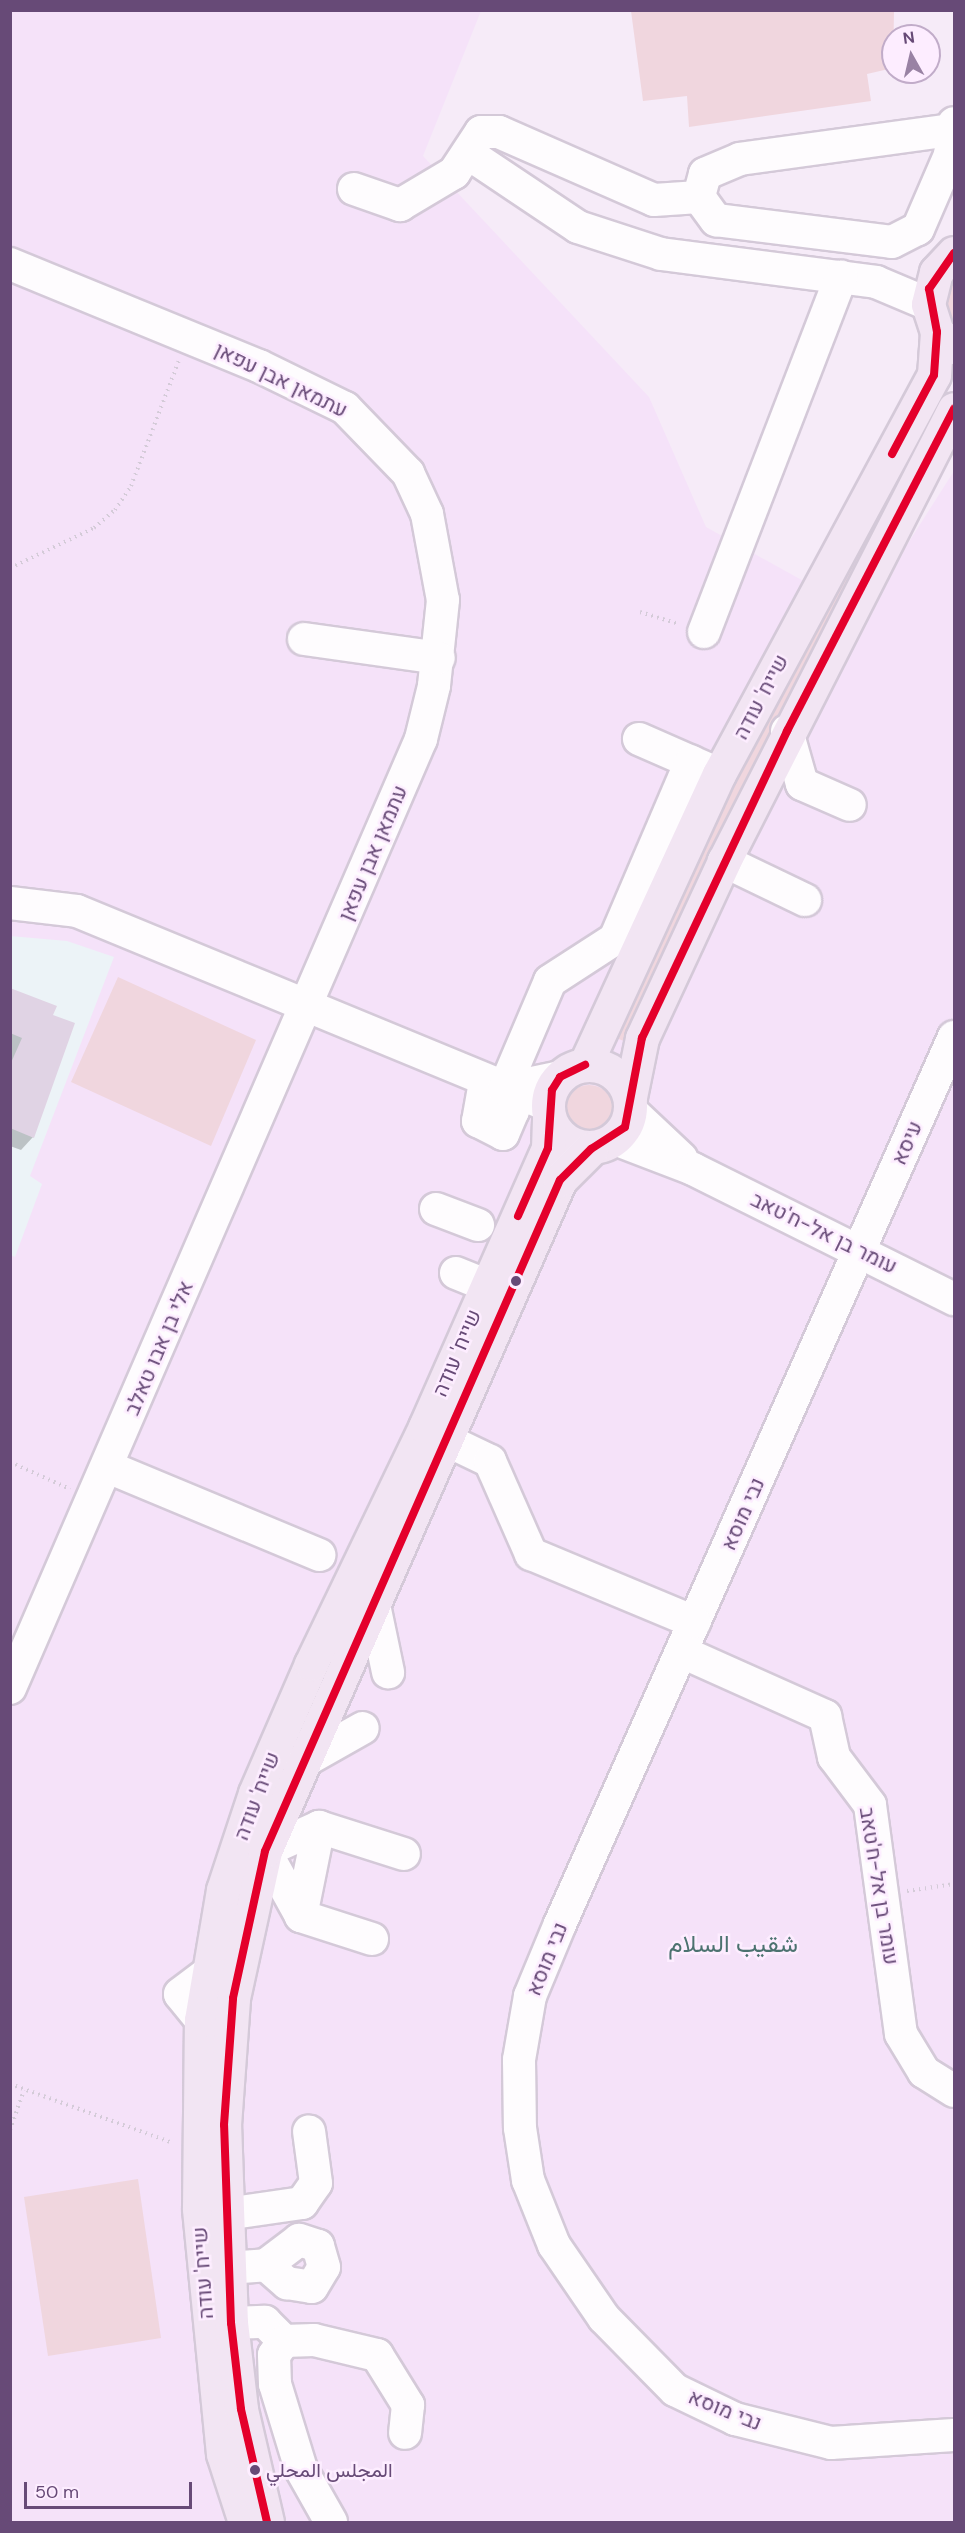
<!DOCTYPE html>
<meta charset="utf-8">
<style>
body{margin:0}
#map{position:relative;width:965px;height:2533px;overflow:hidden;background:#f6ebf8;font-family:"DM Sans",Vazirmatn,Heebo,sans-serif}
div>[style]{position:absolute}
.residential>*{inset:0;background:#f5e2f9}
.education>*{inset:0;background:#ecf3f7}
.green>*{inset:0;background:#f0d6de}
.round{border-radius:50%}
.shadow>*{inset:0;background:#0003}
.building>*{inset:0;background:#e0d3e4}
.path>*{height:4px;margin-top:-2px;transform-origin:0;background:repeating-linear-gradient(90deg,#d4cbd8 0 1.5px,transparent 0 6px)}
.roads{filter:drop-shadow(2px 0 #d4c9d8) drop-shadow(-2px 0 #d4c9d8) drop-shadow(0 2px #d4c9d8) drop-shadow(0 -2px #d4c9d8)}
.minor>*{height:32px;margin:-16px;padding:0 16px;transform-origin:16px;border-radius:16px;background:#fefcfe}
.major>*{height:33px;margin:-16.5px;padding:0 16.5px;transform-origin:16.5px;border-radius:16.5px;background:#f2e5f3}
.major>.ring{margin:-16.5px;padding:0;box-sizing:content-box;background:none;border:33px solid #f2e5f3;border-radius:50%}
.bus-1>*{height:8px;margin:-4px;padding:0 4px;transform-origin:4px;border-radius:4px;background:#e4002b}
.dots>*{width:16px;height:16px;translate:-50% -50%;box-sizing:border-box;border:3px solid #fdedff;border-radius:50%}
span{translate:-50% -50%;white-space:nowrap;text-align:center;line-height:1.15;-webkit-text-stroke:5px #fdedff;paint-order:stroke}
.bus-label{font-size:20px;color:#674a77}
.left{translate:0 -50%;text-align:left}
.street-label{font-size:21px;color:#674a77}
.quarter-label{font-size:24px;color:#4c7270}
.frame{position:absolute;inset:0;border:12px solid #674a77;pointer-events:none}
.north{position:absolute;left:881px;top:24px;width:60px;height:60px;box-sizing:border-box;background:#fdedff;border:2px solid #c1acc9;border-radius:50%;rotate:352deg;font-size:16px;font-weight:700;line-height:24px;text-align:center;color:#674a77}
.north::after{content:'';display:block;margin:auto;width:21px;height:27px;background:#9982a4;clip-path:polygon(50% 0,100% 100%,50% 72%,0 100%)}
.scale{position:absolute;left:24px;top:2482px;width:168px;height:27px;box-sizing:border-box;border:3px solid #674a77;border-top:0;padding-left:8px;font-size:18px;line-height:21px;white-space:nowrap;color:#674a77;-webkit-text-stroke:4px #fdedff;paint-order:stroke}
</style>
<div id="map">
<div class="residential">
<div style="clip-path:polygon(11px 11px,481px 11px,423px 156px,649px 397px,706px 527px,863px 614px,954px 471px,954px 2522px,11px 2522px)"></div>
</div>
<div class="education">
<div style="clip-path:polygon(10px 936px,67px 941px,114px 957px,30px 1176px,42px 1184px,15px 1257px,10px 1255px)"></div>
</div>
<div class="green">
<div style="clip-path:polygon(631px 11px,894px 11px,893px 68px,867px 74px,871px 101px,689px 127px,687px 96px,643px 101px)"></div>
<div style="clip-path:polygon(954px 270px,954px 329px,942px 309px,946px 281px)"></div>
<div style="clip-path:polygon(928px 357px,950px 366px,629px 1043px,611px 1036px)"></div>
<div style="clip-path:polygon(118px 977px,256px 1040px,211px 1146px,71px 1082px)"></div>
<div class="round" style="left:565px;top:1085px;width:48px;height:48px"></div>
<div style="clip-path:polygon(138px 2179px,161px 2338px,48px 2356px,24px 2197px)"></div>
</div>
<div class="shadow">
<div style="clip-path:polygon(10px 989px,51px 1016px,33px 1137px,21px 1150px,10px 1146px)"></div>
</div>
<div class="building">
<div style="clip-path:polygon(10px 988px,57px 1006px,53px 1015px,75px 1023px,34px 1138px,10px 1128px,10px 1065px,22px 1038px,10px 1033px)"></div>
</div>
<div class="path">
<div style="left:10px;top:568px;width:93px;rotate:-25.5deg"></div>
<div style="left:94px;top:528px;width:28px;rotate:-41deg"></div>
<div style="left:115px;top:510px;width:29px;rotate:-56deg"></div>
<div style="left:131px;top:486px;width:135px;rotate:-69.1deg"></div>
<div style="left:640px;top:612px;width:41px;rotate:17.1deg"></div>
<div style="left:10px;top:1462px;width:66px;rotate:24.2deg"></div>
<div style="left:907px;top:1891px;width:48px;rotate:-8.5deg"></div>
<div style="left:10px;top:2084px;width:173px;rotate:19.9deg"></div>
<div style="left:10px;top:2130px;width:42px;rotate:-70.7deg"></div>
</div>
<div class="roads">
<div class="minor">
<div style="left:951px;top:130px;width:213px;rotate:172.2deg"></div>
<div style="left:740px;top:159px;width:38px;rotate:157deg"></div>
<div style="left:705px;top:174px;width:24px;rotate:105deg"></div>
<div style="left:699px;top:197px;width:29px;rotate:54deg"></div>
<div style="left:716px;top:220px;width:177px;rotate:7.1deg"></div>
<div style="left:892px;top:242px;width:29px;rotate:-27deg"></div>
<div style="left:918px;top:229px;width:81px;rotate:-66.6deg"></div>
<div style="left:950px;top:155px;width:32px;rotate:-83deg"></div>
<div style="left:469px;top:154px;width:131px;rotate:33.8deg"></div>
<div style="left:578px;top:227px;width:87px;rotate:18deg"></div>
<div style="left:661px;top:254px;width:217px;rotate:7.4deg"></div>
<div style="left:876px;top:282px;width:56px;rotate:22.9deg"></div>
<div style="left:354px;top:189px;width:49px;rotate:19.2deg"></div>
<div style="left:400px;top:205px;width:63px;rotate:-30.7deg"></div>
<div style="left:454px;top:173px;width:49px;rotate:-56.6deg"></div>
<div style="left:481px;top:132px;width:18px"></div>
<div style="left:499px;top:132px;width:169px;rotate:23.7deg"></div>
<div style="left:654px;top:200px;width:45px;rotate:-3.8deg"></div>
<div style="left:10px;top:264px;width:269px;rotate:22.3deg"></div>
<div style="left:259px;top:366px;width:96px;rotate:26deg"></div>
<div style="left:345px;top:408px;width:91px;rotate:45.9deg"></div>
<div style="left:408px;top:473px;width:45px;rotate:65.1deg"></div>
<div style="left:427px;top:514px;width:87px;rotate:79.5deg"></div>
<div style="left:443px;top:600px;width:86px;rotate:96deg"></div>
<div style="left:434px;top:686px;width:55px;rotate:103.8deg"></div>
<div style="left:421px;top:739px;width:1034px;rotate:113.42deg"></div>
<div style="left:704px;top:632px;width:381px;rotate:-68.9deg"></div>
<div style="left:304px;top:639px;width:136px;rotate:8deg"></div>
<div style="left:787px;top:731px;width:55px;rotate:74.2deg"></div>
<div style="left:802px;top:784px;width:52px;rotate:23.6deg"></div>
<div style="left:639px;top:739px;width:77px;rotate:23.6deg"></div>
<div style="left:724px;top:861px;width:90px;rotate:25.7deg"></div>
<div style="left:10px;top:903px;width:67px;rotate:6.8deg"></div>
<div style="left:77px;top:911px;width:509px;rotate:22.39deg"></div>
<div style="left:954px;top:1037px;width:971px;rotate:113.95deg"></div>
<div style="left:560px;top:1924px;width:78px;rotate:112.6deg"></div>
<div style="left:530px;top:1996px;width:65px;rotate:99.8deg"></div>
<div style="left:519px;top:2060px;width:68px;rotate:89.2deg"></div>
<div style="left:520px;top:2128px;width:53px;rotate:81.3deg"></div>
<div style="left:528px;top:2180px;width:70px;rotate:68.2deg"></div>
<div style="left:554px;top:2245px;width:88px;rotate:55.6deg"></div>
<div style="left:604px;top:2318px;width:101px;rotate:45.4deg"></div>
<div style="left:675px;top:2390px;width:67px;rotate:25.8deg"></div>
<div style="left:735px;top:2419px;width:99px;rotate:14deg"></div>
<div style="left:831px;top:2443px;width:123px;rotate:-3.7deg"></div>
<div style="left:485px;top:1082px;width:40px;rotate:100deg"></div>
<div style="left:478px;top:1121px;width:28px;rotate:27deg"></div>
<div style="left:503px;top:1134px;width:25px;rotate:-67deg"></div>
<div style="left:513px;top:1111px;width:24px;rotate:-112deg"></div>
<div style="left:504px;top:1089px;width:117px;rotate:-66.9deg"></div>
<div style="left:550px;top:981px;width:77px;rotate:-32.9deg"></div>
<div style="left:615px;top:939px;width:193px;rotate:-66.8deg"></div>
<div style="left:504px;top:1089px;width:57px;rotate:-12.1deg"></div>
<div style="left:631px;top:1111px;width:69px;rotate:43.2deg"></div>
<div style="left:615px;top:1139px;width:84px;rotate:21deg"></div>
<div style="left:693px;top:1169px;width:292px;rotate:26.5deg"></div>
<div style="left:436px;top:1209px;width:45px;rotate:20.9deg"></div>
<div style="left:456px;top:1273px;width:32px;rotate:22deg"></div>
<div style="left:444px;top:1439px;width:51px;rotate:25.6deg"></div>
<div style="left:490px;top:1461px;width:102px;rotate:66.2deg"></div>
<div style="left:531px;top:1554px;width:177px;rotate:22.6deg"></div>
<div style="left:108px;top:1467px;width:229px;rotate:22.6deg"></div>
<div style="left:373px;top:1600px;width:74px;rotate:78.2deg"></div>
<div style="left:682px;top:1652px;width:157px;rotate:24.1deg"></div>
<div style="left:825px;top:1716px;width:42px;rotate:77.6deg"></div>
<div style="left:834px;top:1757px;width:60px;rotate:53.1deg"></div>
<div style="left:870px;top:1805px;width:231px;rotate:82.3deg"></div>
<div style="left:901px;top:2034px;width:44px;rotate:58.8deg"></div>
<div style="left:924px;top:2072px;width:36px;rotate:32deg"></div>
<div style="left:299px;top:1764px;width:73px;rotate:-29.4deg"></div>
<div style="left:301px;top:1916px;width:91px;rotate:-78.6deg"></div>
<div style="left:372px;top:1939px;width:75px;rotate:-162.1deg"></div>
<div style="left:301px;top:1916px;width:74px;rotate:-119deg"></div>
<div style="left:265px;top:1851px;width:59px;rotate:-24deg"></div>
<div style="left:319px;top:1827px;width:89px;rotate:17.6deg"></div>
<div style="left:201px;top:2020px;width:33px;rotate:-129deg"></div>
<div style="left:180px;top:1994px;width:35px;rotate:-37deg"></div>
<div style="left:226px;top:2214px;width:77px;rotate:-8.2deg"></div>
<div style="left:302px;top:2203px;width:24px;rotate:-55deg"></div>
<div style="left:316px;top:2183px;width:52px;rotate:-97.7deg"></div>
<div style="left:227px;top:2268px;width:39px;rotate:-4deg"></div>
<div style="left:266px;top:2265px;width:28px;rotate:41deg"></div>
<div style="left:287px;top:2283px;width:25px;rotate:9deg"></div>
<div style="left:312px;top:2287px;width:23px;rotate:-59deg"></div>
<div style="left:324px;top:2267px;width:22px;rotate:-106deg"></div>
<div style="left:318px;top:2246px;width:20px;rotate:-162deg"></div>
<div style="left:299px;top:2240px;width:41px;rotate:142.9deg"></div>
<div style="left:231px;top:2323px;width:34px;rotate:-2deg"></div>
<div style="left:265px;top:2322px;width:27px;rotate:45deg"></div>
<div style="left:331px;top:2522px;width:61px;rotate:-119.5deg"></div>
<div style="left:301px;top:2469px;width:89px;rotate:-107deg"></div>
<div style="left:275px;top:2384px;width:29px;rotate:-92deg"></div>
<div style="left:274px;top:2355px;width:17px;rotate:-54deg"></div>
<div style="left:284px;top:2341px;width:30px;rotate:-2deg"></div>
<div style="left:314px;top:2340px;width:65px;rotate:13.4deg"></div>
<div style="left:377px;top:2355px;width:59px;rotate:58.2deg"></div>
<div style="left:408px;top:2405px;width:28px;rotate:96deg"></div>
</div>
<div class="major">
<div style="left:953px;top:347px;width:22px;rotate:-137deg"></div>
<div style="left:937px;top:332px;width:29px;rotate:-108deg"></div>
<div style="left:928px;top:304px;width:33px;rotate:-76deg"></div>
<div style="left:936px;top:272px;width:26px;rotate:-47deg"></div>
<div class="ring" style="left:548px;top:1065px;width:49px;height:49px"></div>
<div style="left:585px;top:1065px;width:320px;rotate:-65.3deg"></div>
<div style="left:719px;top:774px;width:453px;rotate:-61.7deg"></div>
<div style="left:934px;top:375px;width:43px;rotate:-86deg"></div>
<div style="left:630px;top:1097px;width:60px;rotate:-78.5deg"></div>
<div style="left:642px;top:1038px;width:195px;rotate:-65.1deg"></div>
<div style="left:724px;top:861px;width:507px;rotate:-63.03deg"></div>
<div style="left:245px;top:2522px;width:71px;rotate:-107.9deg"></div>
<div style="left:223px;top:2454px;width:247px;rotate:-95.6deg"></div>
<div style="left:199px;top:2208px;width:188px;rotate:-89.4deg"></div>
<div style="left:201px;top:2020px;width:132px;rotate:-80.4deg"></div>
<div style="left:223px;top:1890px;width:102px;rotate:-71.7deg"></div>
<div style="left:255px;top:1793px;width:141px;rotate:-66.5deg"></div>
<div style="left:311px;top:1664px;width:263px;rotate:-64.3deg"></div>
<div style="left:425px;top:1427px;width:305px;rotate:-66.2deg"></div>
<div style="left:548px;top:1148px;width:30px;rotate:-88deg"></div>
<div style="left:267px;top:2522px;width:116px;rotate:-103deg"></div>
<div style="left:241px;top:2409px;width:87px;rotate:-96.6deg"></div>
<div style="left:231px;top:2323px;width:198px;rotate:-92deg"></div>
<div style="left:224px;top:2125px;width:127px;rotate:-85.9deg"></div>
<div style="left:233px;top:1998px;width:150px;rotate:-77.7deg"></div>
<div style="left:265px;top:1851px;width:733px;rotate:-66.27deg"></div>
<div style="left:560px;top:1180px;width:44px;rotate:-45deg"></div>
</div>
</div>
<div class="bus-1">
<div style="left:892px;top:454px;width:89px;rotate:-62deg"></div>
<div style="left:934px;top:375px;width:43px;rotate:-86deg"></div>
<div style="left:937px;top:332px;width:44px;rotate:-100.5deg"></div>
<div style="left:929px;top:289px;width:44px;rotate:-55.2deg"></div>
<div style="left:518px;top:1216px;width:74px;rotate:-66.2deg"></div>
<div style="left:548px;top:1148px;width:58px;rotate:-86.1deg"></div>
<div style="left:552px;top:1090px;width:15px;rotate:-58deg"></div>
<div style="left:560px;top:1077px;width:28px;rotate:-26deg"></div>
<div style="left:267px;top:2522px;width:116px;rotate:-103deg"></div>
<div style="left:241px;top:2409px;width:87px;rotate:-96.6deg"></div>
<div style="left:231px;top:2323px;width:198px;rotate:-92deg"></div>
<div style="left:224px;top:2125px;width:127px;rotate:-85.9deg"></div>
<div style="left:233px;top:1998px;width:150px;rotate:-77.7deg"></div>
<div style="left:265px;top:1851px;width:733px;rotate:-66.27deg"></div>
<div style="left:560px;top:1180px;width:44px;rotate:-45deg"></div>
<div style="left:591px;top:1149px;width:40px;rotate:-32.9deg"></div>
<div style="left:625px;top:1127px;width:91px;rotate:-79.2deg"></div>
<div style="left:642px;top:1038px;width:340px;rotate:-64.7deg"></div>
<div style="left:787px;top:731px;width:363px;rotate:-62.6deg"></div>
</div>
<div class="dots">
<div style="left:516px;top:1281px;background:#674a77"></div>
<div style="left:255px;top:2470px;background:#674a77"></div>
</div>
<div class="bus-label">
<span class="left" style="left:266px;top:2470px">المجلس المحلي</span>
</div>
<div class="street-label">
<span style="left:281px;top:380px;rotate:26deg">עתמאן אבן עפאן</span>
<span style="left:761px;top:697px;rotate:-62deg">שייח' עודה</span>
<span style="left:373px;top:853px;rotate:-67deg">עתמאן אבן עפאן</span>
<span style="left:907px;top:1143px;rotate:-66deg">עיסא</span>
<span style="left:824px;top:1233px;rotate:26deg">עומר בן אל-ח'טאב</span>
<span style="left:159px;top:1348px;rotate:-67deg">אלי בן אבו טאלב</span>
<span style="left:457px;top:1353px;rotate:-67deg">שייח' עודה</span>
<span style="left:743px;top:1514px;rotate:-66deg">נבי מוסא</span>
<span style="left:257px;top:1796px;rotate:-69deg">שייח' עודה</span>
<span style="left:879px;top:1886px;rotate:81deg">עומר בן אל-ח'טאב</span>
<span style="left:547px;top:1959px;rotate:-68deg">נבי מוסא</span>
<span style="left:203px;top:2273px;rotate:-94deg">שייח' עודה</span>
<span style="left:725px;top:2410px;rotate:22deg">נבי מוסא</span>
</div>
<div class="quarter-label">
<span style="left:733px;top:1944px">شقيب السلام</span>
</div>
<div class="frame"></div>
<div class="north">N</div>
<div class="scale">50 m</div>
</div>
